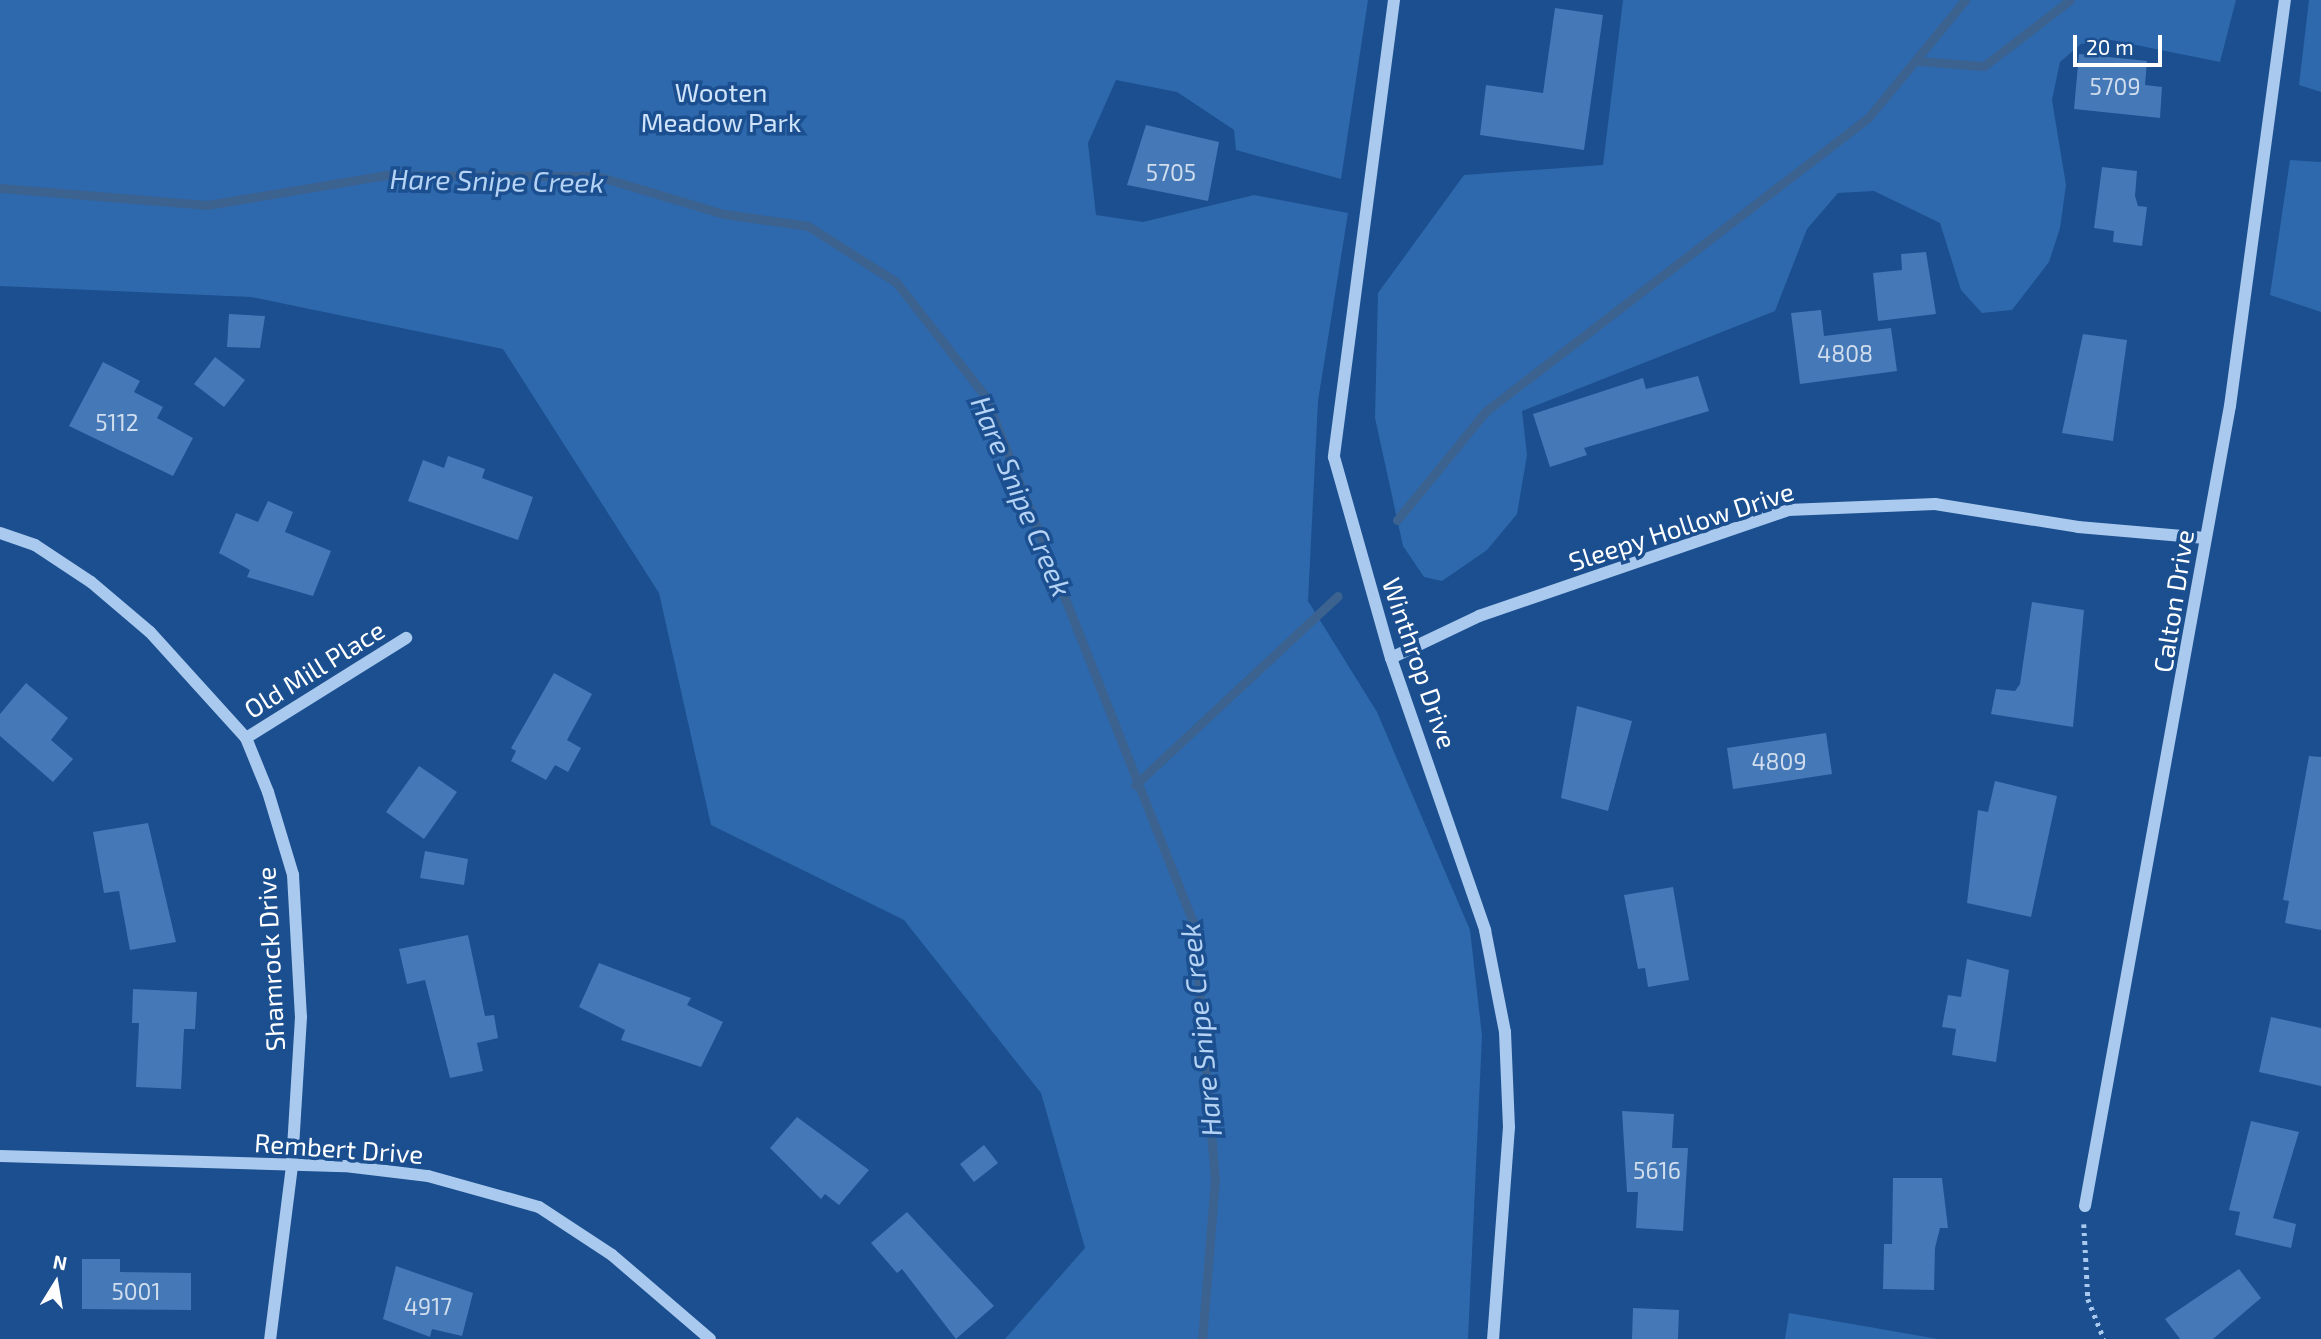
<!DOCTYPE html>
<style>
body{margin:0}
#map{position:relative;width:2321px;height:1339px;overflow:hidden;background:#1b4f8f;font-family:"Exo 2",sans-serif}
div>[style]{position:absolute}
.green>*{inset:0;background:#2e69ad}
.stream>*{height:9px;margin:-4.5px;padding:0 4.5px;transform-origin:4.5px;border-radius:4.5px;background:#3c6290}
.building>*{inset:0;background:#4478b7}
.path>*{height:4.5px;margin-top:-2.25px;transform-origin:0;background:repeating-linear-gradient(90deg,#a9c9ee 0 3.5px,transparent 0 8.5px)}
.minor>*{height:12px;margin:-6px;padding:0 6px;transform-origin:6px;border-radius:6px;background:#a9c9ee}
span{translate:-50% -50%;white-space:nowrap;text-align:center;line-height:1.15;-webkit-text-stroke:7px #1b4f8f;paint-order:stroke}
.number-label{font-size:23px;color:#d0dded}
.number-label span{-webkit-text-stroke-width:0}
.park-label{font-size:26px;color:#cfe3fa}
.street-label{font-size:26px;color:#fff}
.water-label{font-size:28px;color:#b5d3f5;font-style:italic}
.north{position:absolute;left:21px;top:1248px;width:70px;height:70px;-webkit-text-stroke:5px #1b4f8f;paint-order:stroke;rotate:11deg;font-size:19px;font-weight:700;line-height:28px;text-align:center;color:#fff}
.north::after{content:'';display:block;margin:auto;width:24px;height:32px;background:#fff;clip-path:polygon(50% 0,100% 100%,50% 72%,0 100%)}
.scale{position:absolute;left:2073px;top:35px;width:89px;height:32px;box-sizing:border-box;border:4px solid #fff;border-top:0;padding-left:9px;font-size:21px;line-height:24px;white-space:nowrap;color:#fff;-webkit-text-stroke:5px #1b4f8f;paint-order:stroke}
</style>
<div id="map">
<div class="green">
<div style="clip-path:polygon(0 0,1368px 0,1341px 179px,1236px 150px,1234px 130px,1177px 92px,1116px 80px,1088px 143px,1096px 215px,1143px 222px,1254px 195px,1348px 213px,1318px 401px,1308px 601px,1377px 712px,1470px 930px,1482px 1036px,1468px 1339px,1005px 1339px,1085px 1248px,1041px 1093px,904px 920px,711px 825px,659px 593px,503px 349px,251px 297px,0 286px)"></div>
<div style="clip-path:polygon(1623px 0,2236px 0,2220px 62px,2111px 40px,2081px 44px,2060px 62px,2052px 100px,2066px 185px,2060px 228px,2049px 262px,2012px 310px,1982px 313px,1961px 290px,1940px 223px,1874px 191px,1838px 193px,1807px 229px,1775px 311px,1522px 411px,1527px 455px,1517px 514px,1487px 550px,1442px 581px,1424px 577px,1403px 546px,1375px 418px,1378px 293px,1464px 175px,1603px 165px)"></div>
<div style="clip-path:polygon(2309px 0,2321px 0,2321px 92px,2299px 85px)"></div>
<div style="clip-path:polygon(2290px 160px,2321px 162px,2321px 312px,2270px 295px)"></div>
<div style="clip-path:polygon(1789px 1313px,1938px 1339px,1785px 1339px)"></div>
</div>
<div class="stream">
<div style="left:1918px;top:61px;width:66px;rotate:4.3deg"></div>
<div style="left:1984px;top:66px;width:108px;rotate:-37.5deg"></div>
<div style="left:0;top:188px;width:208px;rotate:4.7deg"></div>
<div style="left:207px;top:205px;width:181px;rotate:-9.5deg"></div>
<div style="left:386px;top:175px;width:211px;rotate:0.3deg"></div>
<div style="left:597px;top:176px;width:133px;rotate:16.7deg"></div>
<div style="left:724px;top:214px;width:85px;rotate:8.1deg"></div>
<div style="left:808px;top:226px;width:104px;rotate:32.5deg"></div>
<div style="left:896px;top:282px;width:145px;rotate:52deg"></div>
<div style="left:985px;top:396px;width:569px;rotate:68.44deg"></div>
<div style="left:1194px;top:925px;width:255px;rotate:85.3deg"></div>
<div style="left:1215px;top:1179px;width:161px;rotate:94.6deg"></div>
<div style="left:1397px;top:520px;width:141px;rotate:-50.8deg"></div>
<div style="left:1486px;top:411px;width:481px;rotate:-37.5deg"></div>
<div style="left:1868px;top:118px;width:153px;rotate:-50.6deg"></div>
<div style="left:1135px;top:785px;width:277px;rotate:-43deg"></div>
</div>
<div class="building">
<div style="clip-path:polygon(1555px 8px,1603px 15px,1584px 150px,1480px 135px,1486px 85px,1543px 93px)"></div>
<div style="clip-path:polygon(2079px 54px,2147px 61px,2145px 85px,2162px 87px,2160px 118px,2074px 109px)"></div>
<div style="clip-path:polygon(1146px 125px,1219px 142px,1208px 201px,1127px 185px)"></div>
<div style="clip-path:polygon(2102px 167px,2137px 171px,2135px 196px,2138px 206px,2147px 207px,2142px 246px,2113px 242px,2114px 231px,2094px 228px)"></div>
<div style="clip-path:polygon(1926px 252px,1936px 314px,1878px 321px,1873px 273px,1902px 270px,1901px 254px)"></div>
<div style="clip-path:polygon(1821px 310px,1824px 336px,1891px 328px,1897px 371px,1800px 384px,1791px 313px)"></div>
<div style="clip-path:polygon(229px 314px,265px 316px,260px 348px,227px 347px)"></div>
<div style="clip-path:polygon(2083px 334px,2127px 340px,2113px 441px,2062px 433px)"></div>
<div style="clip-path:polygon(215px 357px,245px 380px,224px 407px,194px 384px)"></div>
<div style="clip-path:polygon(103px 362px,140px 381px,134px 392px,163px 407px,157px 418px,193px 438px,173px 476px,69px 426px)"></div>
<div style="clip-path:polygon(1698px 376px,1709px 411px,1584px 448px,1587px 455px,1550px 467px,1533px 414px,1643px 378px,1646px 389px)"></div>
<div style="clip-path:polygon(448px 456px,485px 469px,482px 478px,533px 497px,518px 540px,408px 501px,423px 460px,444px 468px)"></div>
<div style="clip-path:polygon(268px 501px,293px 512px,285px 532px,331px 551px,313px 596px,247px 577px,250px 570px,219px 553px,236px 513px,258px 522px)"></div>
<div style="clip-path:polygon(2032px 602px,2084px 610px,2073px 727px,1991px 714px,1996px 689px,2015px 691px,2020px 684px)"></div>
<div style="clip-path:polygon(554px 673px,592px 694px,567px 740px,581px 748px,568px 772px,555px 765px,546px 780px,511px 761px,516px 751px,511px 748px)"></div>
<div style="clip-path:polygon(26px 683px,68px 718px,51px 740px,73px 759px,53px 782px,0 736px,0 714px)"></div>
<div style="clip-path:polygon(1577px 706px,1632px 721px,1608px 811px,1561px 798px)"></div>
<div style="clip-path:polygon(1826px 733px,1832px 774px,1733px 789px,1727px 748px)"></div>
<div style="clip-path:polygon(2309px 756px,2321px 757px,2321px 930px,2285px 923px,2289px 901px,2283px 900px)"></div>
<div style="clip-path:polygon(419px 766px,457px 792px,424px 839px,386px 812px)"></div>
<div style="clip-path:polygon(1995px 781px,2057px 796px,2031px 917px,1967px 903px,1978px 810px,1988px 812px)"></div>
<div style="clip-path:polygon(148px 823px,176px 942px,130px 950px,119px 891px,104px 893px,93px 832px)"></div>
<div style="clip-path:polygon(425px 851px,468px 859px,464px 885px,420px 878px)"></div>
<div style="clip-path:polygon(1673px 887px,1689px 980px,1648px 987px,1645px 968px,1638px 969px,1624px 895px)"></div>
<div style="clip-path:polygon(468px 935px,485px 1016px,494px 1015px,498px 1038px,477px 1043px,483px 1071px,450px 1078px,425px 980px,407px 984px,399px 949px)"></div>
<div style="clip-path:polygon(1967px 959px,2009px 970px,1996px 1062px,1952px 1055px,1956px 1029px,1942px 1027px,1948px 995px,1961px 997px)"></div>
<div style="clip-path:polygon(599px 963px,691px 998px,687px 1005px,723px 1022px,701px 1067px,621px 1040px,625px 1030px,579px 1007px)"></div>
<div style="clip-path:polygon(133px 989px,197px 992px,195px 1029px,184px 1029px,181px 1089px,136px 1087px,139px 1023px,132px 1023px)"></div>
<div style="clip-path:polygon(2271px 1017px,2321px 1028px,2321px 1086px,2259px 1072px)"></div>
<div style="clip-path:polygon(1622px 1111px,1674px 1114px,1672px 1148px,1688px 1148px,1683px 1231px,1636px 1228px,1638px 1192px,1627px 1192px)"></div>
<div style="clip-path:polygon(797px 1117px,869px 1170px,839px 1205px,825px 1194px,821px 1199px,770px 1148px)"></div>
<div style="clip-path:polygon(2251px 1121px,2299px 1132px,2273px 1218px,2296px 1224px,2291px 1248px,2235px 1235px,2240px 1212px,2229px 1210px)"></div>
<div style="clip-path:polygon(984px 1145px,998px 1163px,974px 1182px,960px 1164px)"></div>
<div style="clip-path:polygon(1893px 1178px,1942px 1178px,1948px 1228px,1940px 1228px,1935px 1248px,1934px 1290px,1883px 1289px,1884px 1244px,1892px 1244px)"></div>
<div style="clip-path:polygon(907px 1212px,994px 1306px,956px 1339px,902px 1269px,897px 1273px,871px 1243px)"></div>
<div style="clip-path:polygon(82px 1259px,120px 1259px,120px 1272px,191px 1273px,191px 1310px,82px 1309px)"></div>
<div style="clip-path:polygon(396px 1266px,473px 1293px,462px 1336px,432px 1329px,430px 1337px,383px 1319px)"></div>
<div style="clip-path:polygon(2239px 1269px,2261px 1298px,2213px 1339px,2180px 1339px,2165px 1319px)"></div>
<div style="clip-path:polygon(1633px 1308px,1679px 1310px,1678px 1339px,1632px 1339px)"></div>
</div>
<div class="path">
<div style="left:2084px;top:1224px;width:75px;rotate:86.9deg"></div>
<div style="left:2088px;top:1299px;width:43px;rotate:68.2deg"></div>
</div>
<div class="minor">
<div style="left:1394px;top:0;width:461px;rotate:97.5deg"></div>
<div style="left:1334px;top:457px;width:209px;rotate:74.2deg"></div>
<div style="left:1391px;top:658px;width:288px;rotate:70.9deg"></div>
<div style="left:1485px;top:930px;width:104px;rotate:78.9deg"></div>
<div style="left:1505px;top:1032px;width:95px;rotate:87.6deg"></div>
<div style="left:1509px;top:1127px;width:213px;rotate:94.3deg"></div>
<div style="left:0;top:533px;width:37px;rotate:19deg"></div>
<div style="left:35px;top:545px;width:67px;rotate:33.5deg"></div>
<div style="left:91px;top:582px;width:77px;rotate:40.3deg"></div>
<div style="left:150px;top:632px;width:143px;rotate:47.8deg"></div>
<div style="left:246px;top:738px;width:58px;rotate:67.8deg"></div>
<div style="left:268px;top:792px;width:87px;rotate:73.2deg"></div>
<div style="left:293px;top:875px;width:142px;rotate:86.8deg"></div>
<div style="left:301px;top:1017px;width:149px;rotate:93.5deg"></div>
<div style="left:292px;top:1166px;width:174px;rotate:97.2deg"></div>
<div style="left:1391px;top:658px;width:98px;rotate:-25.5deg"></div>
<div style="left:1479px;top:616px;width:327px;rotate:-18.9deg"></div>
<div style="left:1788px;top:510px;width:147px;rotate:-2.3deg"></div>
<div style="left:1935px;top:504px;width:145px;rotate:9.1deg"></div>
<div style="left:2078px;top:527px;width:128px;rotate:4.9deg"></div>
<div style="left:246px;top:738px;width:189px;rotate:-32deg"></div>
<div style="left:0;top:1156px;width:345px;rotate:1.7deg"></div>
<div style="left:345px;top:1166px;width:84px;rotate:6.9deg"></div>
<div style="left:428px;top:1176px;width:115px;rotate:15.6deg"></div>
<div style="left:539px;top:1207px;width:87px;rotate:33.3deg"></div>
<div style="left:612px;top:1255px;width:129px;rotate:40.6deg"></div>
<div style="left:2085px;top:1206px;width:813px;rotate:-79.73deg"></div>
<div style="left:2230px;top:406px;width:410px;rotate:-82.3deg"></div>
</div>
<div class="number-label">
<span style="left:2115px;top:86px">5709</span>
<span style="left:1171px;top:172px">5705</span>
<span style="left:1845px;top:353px">4808</span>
<span style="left:117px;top:422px">5112</span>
<span style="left:1779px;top:761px">4809</span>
<span style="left:1657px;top:1170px">5616</span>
<span style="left:136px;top:1291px">5001</span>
<span style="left:428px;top:1306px">4917</span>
</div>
<div class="park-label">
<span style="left:721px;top:107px">Wooten<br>Meadow Park</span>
</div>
<div class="street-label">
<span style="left:1681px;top:526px;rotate:-18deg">Sleepy Hollow Drive</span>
<span style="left:2173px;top:601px;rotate:-81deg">Calton Drive</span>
<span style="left:1420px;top:663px;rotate:71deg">Winthrop Drive</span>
<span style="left:314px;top:669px;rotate:-32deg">Old Mill Place</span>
<span style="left:270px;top:959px;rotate:-93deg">Shamrock Drive</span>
<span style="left:339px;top:1148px;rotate:4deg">Rembert Drive</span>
</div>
<div class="water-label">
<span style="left:497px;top:180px;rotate:1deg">Hare Snipe Creek</span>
<span style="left:1022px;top:496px;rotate:67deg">Hare Snipe Creek</span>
<span style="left:1200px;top:1030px;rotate:-96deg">Hare Snipe Creek</span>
</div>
<div class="north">N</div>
<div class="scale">20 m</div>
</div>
